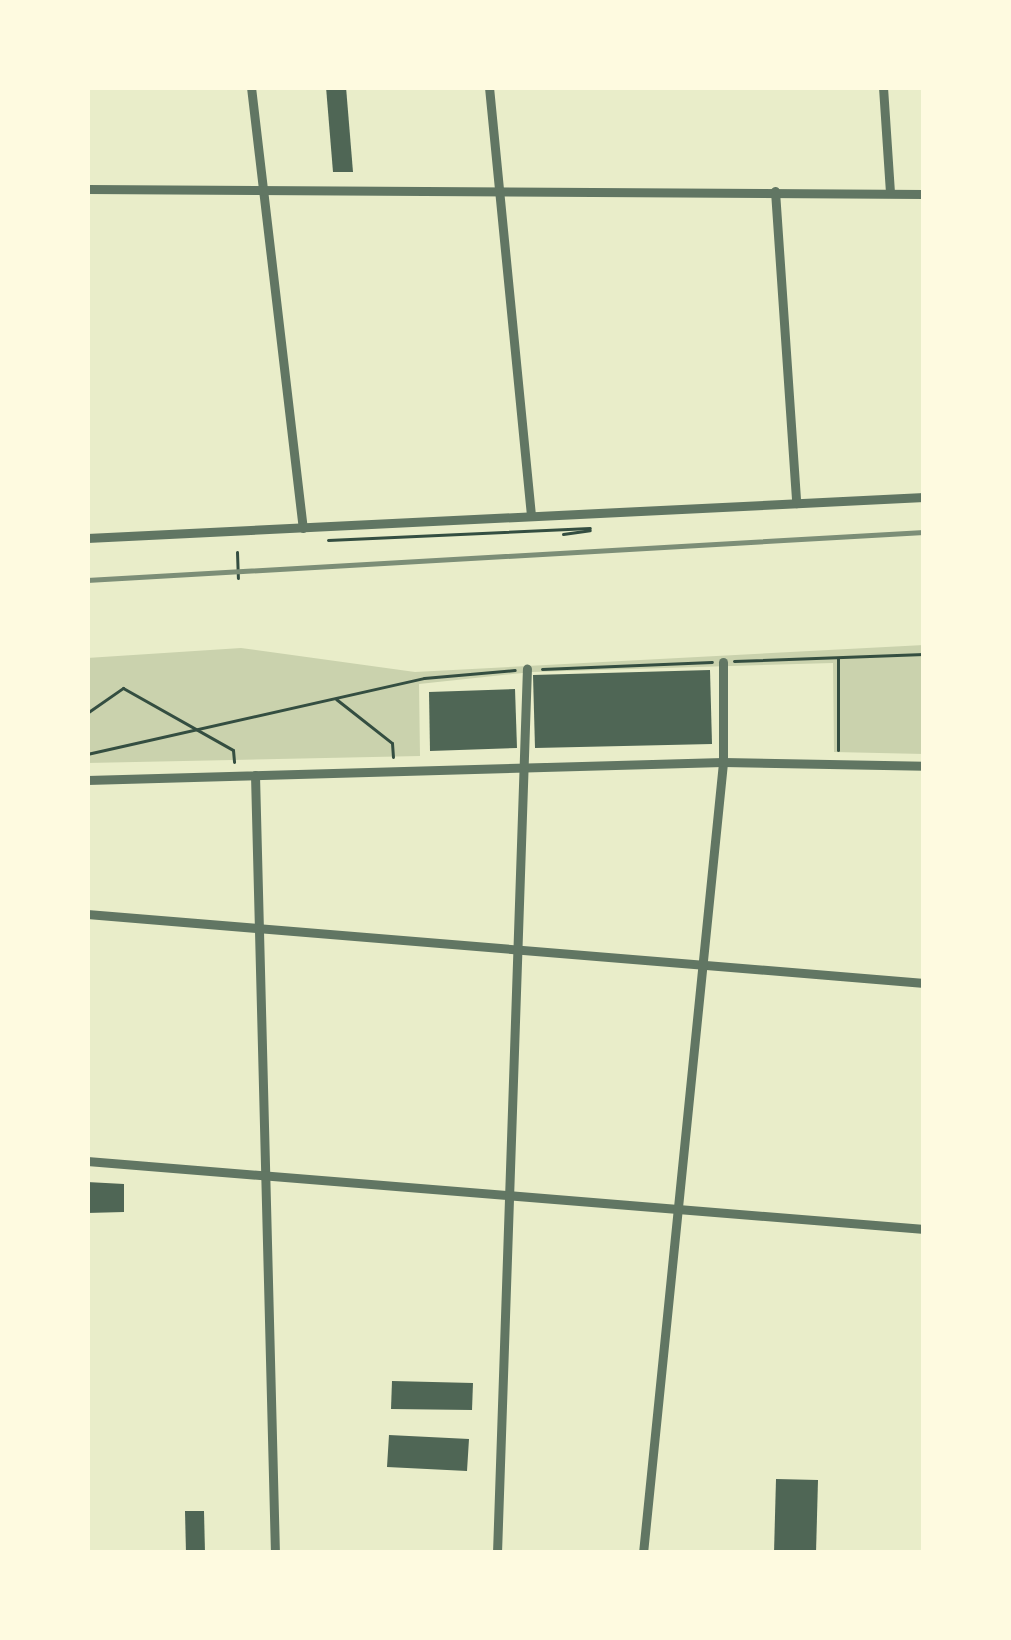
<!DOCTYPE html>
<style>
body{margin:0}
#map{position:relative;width:1011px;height:1640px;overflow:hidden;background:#e9edc9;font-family:Signika,sans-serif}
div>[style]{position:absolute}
.green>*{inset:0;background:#cad2ad}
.building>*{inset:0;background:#4f6655}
.path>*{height:3px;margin:-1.5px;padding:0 1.5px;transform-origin:1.5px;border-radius:1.5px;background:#344e41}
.minor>*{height:9px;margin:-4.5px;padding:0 4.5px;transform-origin:4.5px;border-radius:4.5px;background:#617663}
.rail>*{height:4.5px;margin:-2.25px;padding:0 2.25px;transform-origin:2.25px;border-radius:2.25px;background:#7c8e77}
span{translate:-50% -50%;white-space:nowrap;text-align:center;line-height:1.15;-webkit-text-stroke:9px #fefae0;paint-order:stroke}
.frame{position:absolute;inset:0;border:90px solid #fefae0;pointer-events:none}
</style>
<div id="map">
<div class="green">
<div style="clip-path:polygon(924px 645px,924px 754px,834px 752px,833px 663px,532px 672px,419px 684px,420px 756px,87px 763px,87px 658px,241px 648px,415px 672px)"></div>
</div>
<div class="building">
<div style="clip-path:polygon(326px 87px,346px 87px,353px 172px,333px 172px)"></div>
<div style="clip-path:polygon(710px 670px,712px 744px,535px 748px,533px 675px)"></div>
<div style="clip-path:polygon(515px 689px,517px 748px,430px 751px,429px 692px)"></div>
<div style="clip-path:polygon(87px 1182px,124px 1184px,124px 1212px,87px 1213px)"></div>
<div style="clip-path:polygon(392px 1381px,473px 1383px,472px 1410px,391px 1409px)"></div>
<div style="clip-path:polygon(389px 1435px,469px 1439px,467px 1471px,387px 1467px)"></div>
<div style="clip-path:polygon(776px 1479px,818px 1480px,816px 1553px,774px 1553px)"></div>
<div style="clip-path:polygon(185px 1511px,204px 1511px,205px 1553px,186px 1553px)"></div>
</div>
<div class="path">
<div style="left:563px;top:534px;width:27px;rotate:-8deg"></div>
<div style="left:328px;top:540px;width:262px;rotate:-2.6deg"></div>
<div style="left:237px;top:552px;width:26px;rotate:88deg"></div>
<div style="left:734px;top:661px;width:190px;rotate:-2.1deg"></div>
<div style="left:542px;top:669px;width:170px;rotate:-2.4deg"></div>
<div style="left:336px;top:699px;width:71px;rotate:38.2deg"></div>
<div style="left:392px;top:743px;width:14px;rotate:86deg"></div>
<div style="left:87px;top:713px;width:44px;rotate:-34.8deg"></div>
<div style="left:123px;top:688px;width:126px;rotate:29.4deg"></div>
<div style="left:233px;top:750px;width:12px;rotate:85deg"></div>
<div style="left:838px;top:750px;width:92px;rotate:-90deg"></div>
<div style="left:87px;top:754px;width:345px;rotate:-12.7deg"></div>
<div style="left:424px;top:678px;width:91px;rotate:-5deg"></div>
</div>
<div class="minor">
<div style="left:251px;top:87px;width:444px;rotate:83.3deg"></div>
<div style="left:489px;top:87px;width:428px;rotate:84.4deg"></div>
<div style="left:883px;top:87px;width:106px;rotate:86.2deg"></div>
<div style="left:87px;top:189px;width:837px;rotate:0.34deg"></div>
<div style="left:775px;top:191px;width:313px;rotate:86.1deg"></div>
<div style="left:87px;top:538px;width:838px;rotate:-2.8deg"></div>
<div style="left:255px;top:775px;width:778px;rotate:88.53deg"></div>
<div style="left:87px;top:780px;width:636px;rotate:-1.62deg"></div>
<div style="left:723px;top:762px;width:201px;rotate:1.1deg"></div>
<div style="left:87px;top:914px;width:840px;rotate:4.71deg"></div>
<div style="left:87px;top:1161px;width:840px;rotate:4.64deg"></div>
<div style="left:497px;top:1553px;width:885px;rotate:-88.06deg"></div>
<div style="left:643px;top:1553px;width:795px;rotate:-84.22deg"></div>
<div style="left:723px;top:762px;width:100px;rotate:-90deg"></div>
</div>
<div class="rail">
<div style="left:87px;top:580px;width:838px;rotate:-3.28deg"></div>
</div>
<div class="frame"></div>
</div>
